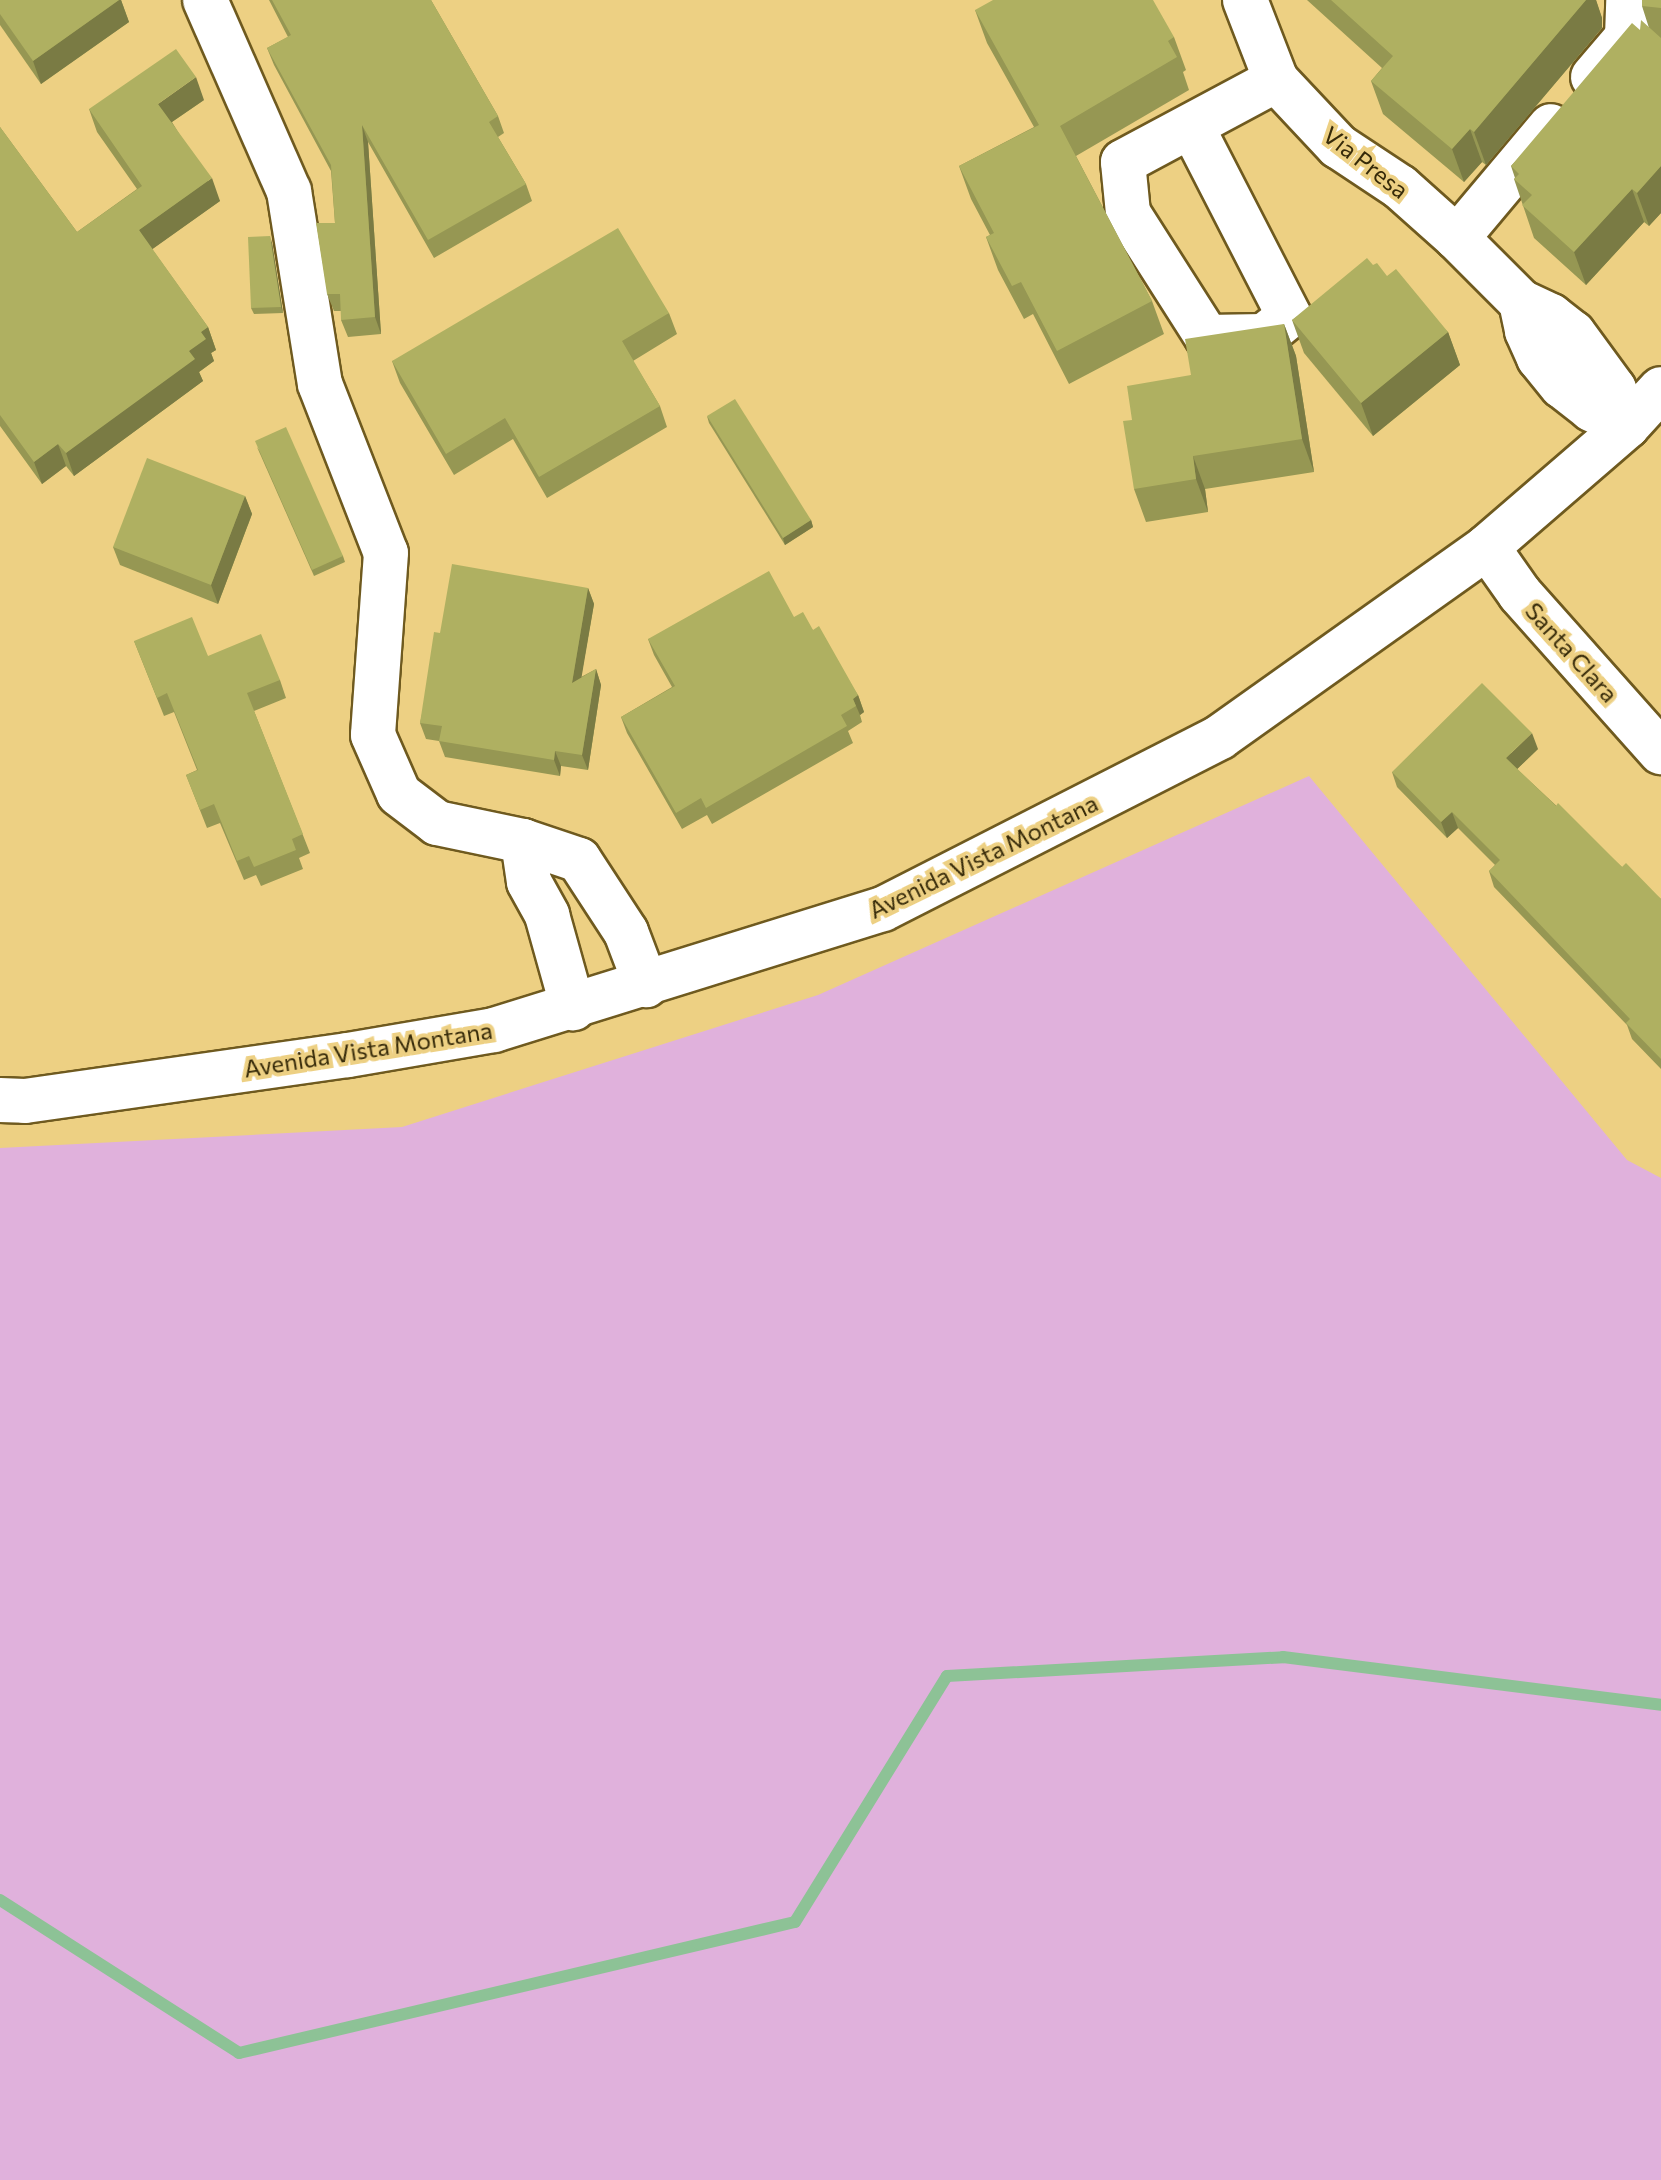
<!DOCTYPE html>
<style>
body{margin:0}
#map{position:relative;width:1661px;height:2180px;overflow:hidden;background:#edd083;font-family:Commissioner,sans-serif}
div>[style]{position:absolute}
.green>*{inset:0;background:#e0b1dc}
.stream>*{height:12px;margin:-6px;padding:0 6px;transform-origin:6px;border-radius:6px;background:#8dc296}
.roads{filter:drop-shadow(2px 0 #6f5a1f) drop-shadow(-2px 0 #6f5a1f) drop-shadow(0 2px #6f5a1f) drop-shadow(0 -2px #6f5a1f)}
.minor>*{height:44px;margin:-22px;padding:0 22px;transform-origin:22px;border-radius:22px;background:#fff}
.wall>*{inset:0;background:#969753}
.shaded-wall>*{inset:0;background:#7a7b44}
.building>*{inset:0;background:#afb061}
span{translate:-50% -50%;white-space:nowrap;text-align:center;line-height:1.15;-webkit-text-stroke:8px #edd083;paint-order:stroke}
.street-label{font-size:24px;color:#362a09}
</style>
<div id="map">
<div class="green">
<div style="clip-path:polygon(1309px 776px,1627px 1160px,1661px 1178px,1661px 2180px,0 2180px,0 1148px,402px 1127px,818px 995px)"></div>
</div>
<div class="stream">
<div style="left:0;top:1900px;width:284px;rotate:32.6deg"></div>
<div style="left:239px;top:2053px;width:571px;rotate:-13.26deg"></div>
<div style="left:795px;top:1922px;width:289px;rotate:-58.3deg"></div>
<div style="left:947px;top:1676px;width:337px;rotate:-3.2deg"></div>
<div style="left:1283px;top:1657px;width:381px;rotate:7.2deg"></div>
</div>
<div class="roads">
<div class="minor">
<div style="left:205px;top:0;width:209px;rotate:66.3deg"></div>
<div style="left:289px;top:191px;width:195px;rotate:80.9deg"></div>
<div style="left:320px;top:384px;width:181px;rotate:68.7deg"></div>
<div style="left:386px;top:553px;width:182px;rotate:94.1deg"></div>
<div style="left:373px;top:735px;width:64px;rotate:66.2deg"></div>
<div style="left:399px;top:794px;width:48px;rotate:37.3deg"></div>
<div style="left:437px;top:823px;width:88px;rotate:11.8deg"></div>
<div style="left:523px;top:841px;width:59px;rotate:18.7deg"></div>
<div style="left:579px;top:860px;width:86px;rotate:56.9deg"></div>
<div style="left:626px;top:932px;width:57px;rotate:69.3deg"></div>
<div style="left:1245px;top:0;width:86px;rotate:68.8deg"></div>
<div style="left:1276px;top:80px;width:91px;rotate:46.8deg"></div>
<div style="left:1338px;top:146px;width:74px;rotate:33.5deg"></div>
<div style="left:1400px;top:187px;width:76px;rotate:41.8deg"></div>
<div style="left:1457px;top:238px;width:91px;rotate:45deg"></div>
<div style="left:1521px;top:302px;width:33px;rotate:25deg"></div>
<div style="left:1551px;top:316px;width:28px;rotate:38deg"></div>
<div style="left:1573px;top:333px;width:69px;rotate:53.8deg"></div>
<div style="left:1614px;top:389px;width:39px;rotate:71deg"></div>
<div style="left:1593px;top:77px;width:52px;rotate:-49.6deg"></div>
<div style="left:1627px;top:37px;width:37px;rotate:-88deg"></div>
<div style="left:1192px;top:127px;width:212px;rotate:62.8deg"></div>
<div style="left:1289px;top:316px;width:32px;rotate:141deg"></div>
<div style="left:1264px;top:336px;width:57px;rotate:179deg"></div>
<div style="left:1207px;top:337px;width:147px;rotate:-122.5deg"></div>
<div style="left:1128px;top:213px;width:51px;rotate:-95.6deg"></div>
<div style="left:1123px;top:162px;width:174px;rotate:-28.2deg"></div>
<div style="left:1457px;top:238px;width:146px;rotate:-50deg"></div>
<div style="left:1521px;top:302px;width:30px;rotate:78deg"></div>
<div style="left:1527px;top:331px;width:30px;rotate:66deg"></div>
<div style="left:1539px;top:358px;width:36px;rotate:51deg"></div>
<div style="left:1562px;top:386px;width:37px;rotate:38deg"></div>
<div style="left:1591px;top:409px;width:40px;rotate:25deg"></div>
<div style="left:1487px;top:547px;width:57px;rotate:54.9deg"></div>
<div style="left:1520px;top:594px;width:212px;rotate:48.3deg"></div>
<div style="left:523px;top:841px;width:41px;rotate:81.7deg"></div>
<div style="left:529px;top:882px;width:38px;rotate:61deg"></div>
<div style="left:547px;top:915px;width:97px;rotate:74.4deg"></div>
<div style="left:0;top:1100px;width:25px;rotate:2deg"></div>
<div style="left:25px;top:1101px;width:326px;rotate:-8.1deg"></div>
<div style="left:348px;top:1055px;width:148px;rotate:-9.7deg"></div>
<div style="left:494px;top:1030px;width:407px;rotate:-17.3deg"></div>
<div style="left:883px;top:909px;width:378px;rotate:-27deg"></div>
<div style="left:1220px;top:737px;width:328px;rotate:-35.4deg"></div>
<div style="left:1487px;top:547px;width:185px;rotate:-40.8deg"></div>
<div style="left:1627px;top:426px;width:50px;rotate:-47.4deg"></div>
</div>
</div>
<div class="wall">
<div style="clip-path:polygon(0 0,121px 0,129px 22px,41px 84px,0 25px)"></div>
<div style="clip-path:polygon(269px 0,431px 0,498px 116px,504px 133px,498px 137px,526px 184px,532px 201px,434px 258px,368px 142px,381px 334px,348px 337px,341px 320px,341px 311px,334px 311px,327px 294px,335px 223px,331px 171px,274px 65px,267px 48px,288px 37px)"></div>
<div style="clip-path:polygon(1307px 0,1596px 0,1602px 18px,1602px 28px,1486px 165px,1482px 162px,1464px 182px,1383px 114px,1371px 81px,1382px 68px)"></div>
<div style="clip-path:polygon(1661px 0,1661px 213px,1649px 226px,1644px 222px,1586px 285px,1534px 238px,1514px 179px,1515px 178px,1511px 166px,1640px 30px,1649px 28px,1642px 6px)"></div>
<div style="clip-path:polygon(975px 10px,1174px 37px,1186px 70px,1183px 72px,1189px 90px,1076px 156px,1152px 301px,1164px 334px,1069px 384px,1033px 314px,1024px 319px,998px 270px,986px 237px,990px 235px,971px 199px,959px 166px,1034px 127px,987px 43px)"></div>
<div style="clip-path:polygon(204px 100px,172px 122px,220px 201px,152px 249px,208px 327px,216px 350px,211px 353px,214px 361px,199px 372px,203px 381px,74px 476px,66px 466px,42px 484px,0 426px,0 127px,77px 232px,137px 189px,97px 132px,89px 109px)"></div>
<div style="clip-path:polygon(272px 243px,283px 313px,254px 314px,251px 308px)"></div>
<div style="clip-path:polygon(1373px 265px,1448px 332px,1460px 365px,1373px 436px,1304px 353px,1292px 320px)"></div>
<div style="clip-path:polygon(669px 313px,677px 334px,633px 361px,660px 406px,667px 427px,547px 498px,513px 439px,454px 475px,400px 383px,392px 361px)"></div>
<div style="clip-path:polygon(1284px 324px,1296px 356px,1314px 472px,1205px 489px,1208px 512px,1146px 522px,1134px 489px,1132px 420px,1191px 375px)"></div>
<div style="clip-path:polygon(707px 416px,811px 520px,813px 527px,785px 545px,709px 423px)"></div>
<div style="clip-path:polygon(257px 447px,343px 556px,345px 562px,314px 576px)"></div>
<div style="clip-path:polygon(245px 496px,252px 514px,218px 604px,120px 565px,113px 547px)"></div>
<div style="clip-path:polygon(588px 588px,594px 604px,581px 677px,596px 669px,601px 685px,588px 770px,561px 766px,560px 776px,445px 757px,439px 741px,426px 739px,420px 723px,440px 633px)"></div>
<div style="clip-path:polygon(794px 617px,813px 630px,858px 695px,864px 712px,860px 715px,862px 722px,848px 731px,853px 743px,712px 824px,707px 815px,682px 829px,627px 733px,621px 717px,672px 687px,654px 655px,648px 639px)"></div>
<div style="clip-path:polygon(134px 641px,208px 656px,280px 680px,286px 698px,254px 711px,310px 853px,299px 858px,303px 869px,261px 886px,256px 875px,244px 880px,220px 823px,207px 828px,186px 775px,197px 770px,174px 712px,164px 716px)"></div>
<div style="clip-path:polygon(1538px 749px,1517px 769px,1622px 867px,1661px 899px,1661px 1069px,1632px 1039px,1627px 1025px,1494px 887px,1489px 871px,1495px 865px,1458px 828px,1447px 838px,1397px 787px,1392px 772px)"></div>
</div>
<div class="shaded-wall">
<div style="clip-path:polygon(119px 0,121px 0,129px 22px,41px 84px,33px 61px)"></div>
<div style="clip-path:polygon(1586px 0,1596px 0,1602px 18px,1602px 28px,1486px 165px,1474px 132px)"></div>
<div style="clip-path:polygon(196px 77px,204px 100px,166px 126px,158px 104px)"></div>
<div style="clip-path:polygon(362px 125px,368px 142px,381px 334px,375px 317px)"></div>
<div style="clip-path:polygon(1470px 129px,1482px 162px,1464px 182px,1452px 149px)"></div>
<div style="clip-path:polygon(1661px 166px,1661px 213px,1649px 226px,1637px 193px)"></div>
<div style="clip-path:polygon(212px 178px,220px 201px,147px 253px,139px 230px)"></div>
<div style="clip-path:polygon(1632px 189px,1644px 222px,1586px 285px,1574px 252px)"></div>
<div style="clip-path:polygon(270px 236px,272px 243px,283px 313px,281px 307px)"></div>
<div style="clip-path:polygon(1284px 324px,1296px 356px,1314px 472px,1302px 439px)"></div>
<div style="clip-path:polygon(208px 327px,216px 350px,211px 353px,214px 361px,199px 372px,203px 381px,74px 476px,66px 453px,189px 351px,201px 332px)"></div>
<div style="clip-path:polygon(1448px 332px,1460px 365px,1373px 436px,1361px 403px)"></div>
<div style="clip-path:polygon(58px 444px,66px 466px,42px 484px,34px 462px)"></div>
<div style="clip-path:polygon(1193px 456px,1205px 489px,1208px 512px,1196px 479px)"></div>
<div style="clip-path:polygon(245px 496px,252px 514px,218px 604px,211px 585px)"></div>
<div style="clip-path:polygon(811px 520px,813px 527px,785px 545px,783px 538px)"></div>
<div style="clip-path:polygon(588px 588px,594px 604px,578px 698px,572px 683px)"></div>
<div style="clip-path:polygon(596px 669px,601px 685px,588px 770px,582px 755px)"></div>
<div style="clip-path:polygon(858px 695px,864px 712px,860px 715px,853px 699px)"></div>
<div style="clip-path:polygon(1532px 733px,1538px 749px,1512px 774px,1506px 758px)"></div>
<div style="clip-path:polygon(555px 751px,561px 766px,560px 776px,554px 760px)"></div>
<div style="clip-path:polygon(1452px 812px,1458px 828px,1447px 838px,1441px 822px)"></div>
</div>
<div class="building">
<div style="clip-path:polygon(0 0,119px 0,33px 61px,0 14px)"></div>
<div style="clip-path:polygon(272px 0,431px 0,498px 116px,489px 122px,526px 184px,428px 240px,362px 125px,375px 317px,341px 320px,340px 294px,327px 294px,316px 223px,335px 223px,331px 165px,267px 48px,291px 35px)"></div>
<div style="clip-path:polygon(993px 0,1153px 0,1174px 37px,1168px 41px,1177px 57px,1060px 126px,1152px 301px,1057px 351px,1021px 282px,1012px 286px,986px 237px,994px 233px,959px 166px,1039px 125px,975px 10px)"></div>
<div style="clip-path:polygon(1331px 0,1586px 0,1474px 132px,1470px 129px,1452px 149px,1371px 81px,1393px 56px)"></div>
<div style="clip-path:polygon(1642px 0,1661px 0,1661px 8px,1642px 6px)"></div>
<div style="clip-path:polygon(1641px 20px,1661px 38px,1661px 166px,1637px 193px,1632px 189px,1574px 252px,1522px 205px,1532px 195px,1514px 179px,1519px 174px,1511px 166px,1632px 23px,1640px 30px)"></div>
<div style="clip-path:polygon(176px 49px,196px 77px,158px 104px,212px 178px,139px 230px,208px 327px,201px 332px,206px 339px,189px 351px,195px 359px,66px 453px,58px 444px,34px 462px,0 415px,0 127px,77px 232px,142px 186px,89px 109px)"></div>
<div style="clip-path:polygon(618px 228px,669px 313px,622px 341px,660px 406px,539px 477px,505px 418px,446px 454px,392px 361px)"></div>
<div style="clip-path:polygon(270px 236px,281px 307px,251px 308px,248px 237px)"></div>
<div style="clip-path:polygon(1367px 258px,1373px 265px,1377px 263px,1387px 276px,1396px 269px,1448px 332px,1361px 403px,1292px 320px)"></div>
<div style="clip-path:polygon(1284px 324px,1302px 439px,1193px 456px,1196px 479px,1134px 489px,1123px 421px,1132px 420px,1127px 386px,1191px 375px,1185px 339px)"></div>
<div style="clip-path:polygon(735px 399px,811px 520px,783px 538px,707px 416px)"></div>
<div style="clip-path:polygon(286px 427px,343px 556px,312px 570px,255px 441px)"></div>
<div style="clip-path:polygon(147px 458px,245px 496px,211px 585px,113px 547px)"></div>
<div style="clip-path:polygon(452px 564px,588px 588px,572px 683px,596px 669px,582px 755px,555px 751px,554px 760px,439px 741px,442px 726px,420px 723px,434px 632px,440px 633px)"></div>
<div style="clip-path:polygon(769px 571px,794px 617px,803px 612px,813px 630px,819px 626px,858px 695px,853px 699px,856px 706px,841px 715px,847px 726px,706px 808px,701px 798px,676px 813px,621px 717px,675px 686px,648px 639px)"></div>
<div style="clip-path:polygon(192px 617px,208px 656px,261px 634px,280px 680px,247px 693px,303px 834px,292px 839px,296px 850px,254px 867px,249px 856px,237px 861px,214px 804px,200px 810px,186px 775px,198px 770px,167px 693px,157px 698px,134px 641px)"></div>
<div style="clip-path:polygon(1482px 683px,1532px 733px,1506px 758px,1556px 806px,1558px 803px,1622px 867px,1626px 863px,1661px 899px,1661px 1059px,1626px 1023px,1630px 1019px,1489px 871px,1500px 860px,1452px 812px,1441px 822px,1392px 772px)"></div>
</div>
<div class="street-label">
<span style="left:1366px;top:162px;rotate:38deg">Via Presa</span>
<span style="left:1572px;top:652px;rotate:48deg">Santa Clara</span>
<span style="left:983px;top:856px;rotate:-26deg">Avenida Vista Montana</span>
<span style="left:368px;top:1049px;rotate:-9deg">Avenida Vista Montana</span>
</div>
</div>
